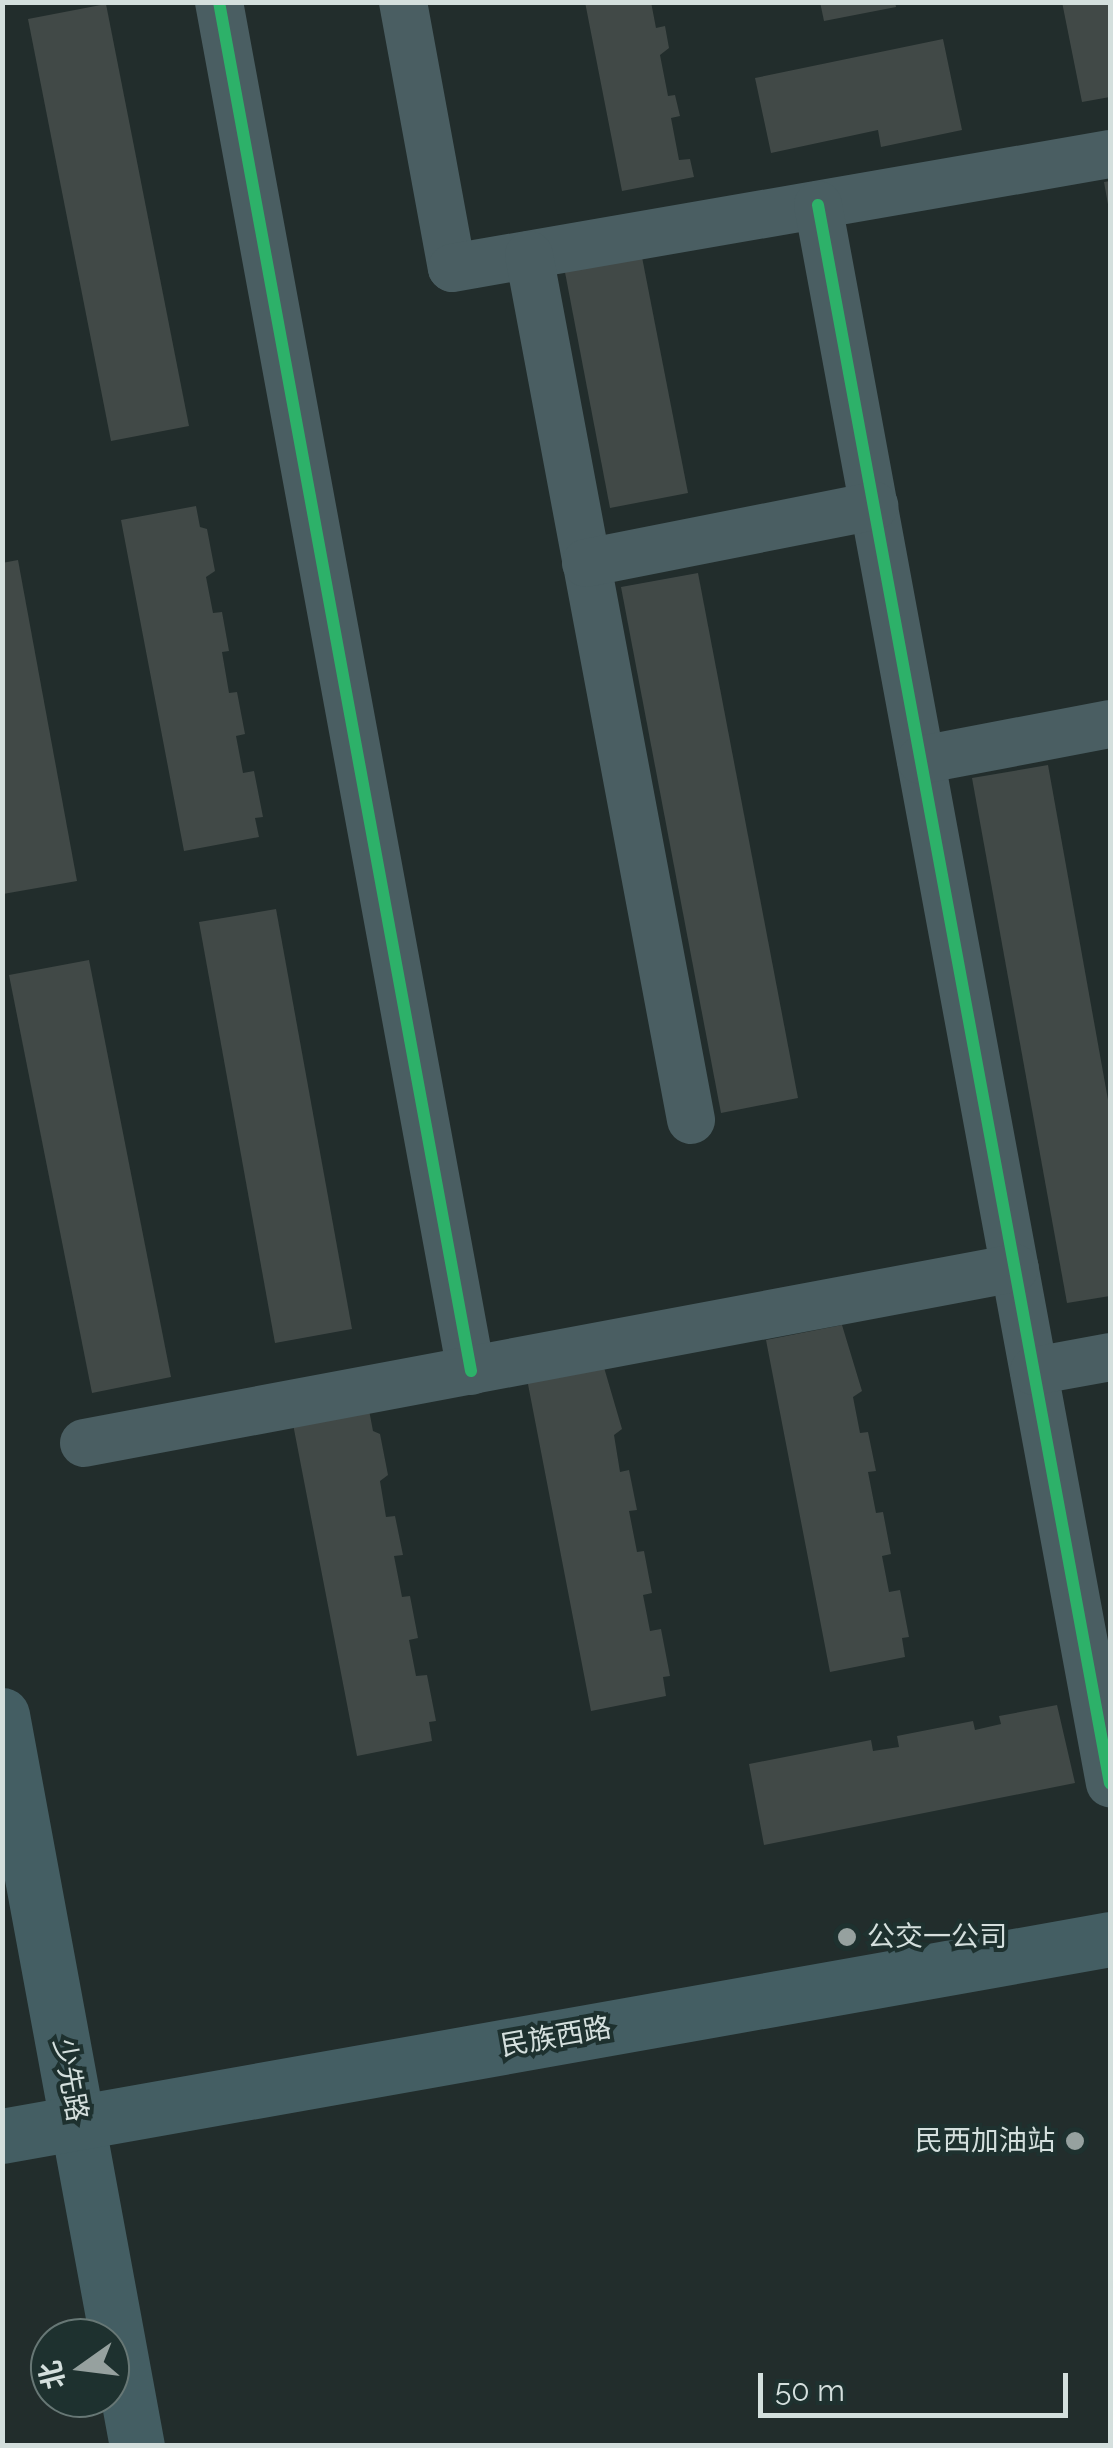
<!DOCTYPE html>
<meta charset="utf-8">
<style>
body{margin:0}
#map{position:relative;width:1113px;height:2448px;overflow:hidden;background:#222d2c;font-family:Raleway,"Noto Sans SC",sans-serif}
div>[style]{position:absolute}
.building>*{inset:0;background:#414947}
.minor>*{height:48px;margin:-24px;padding:0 24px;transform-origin:24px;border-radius:24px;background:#4a5e62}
.secondary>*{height:55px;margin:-27.5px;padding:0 27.5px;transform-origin:27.5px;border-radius:27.5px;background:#445e63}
.cycleway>*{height:12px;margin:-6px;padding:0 6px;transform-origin:6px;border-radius:6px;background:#2db169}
.dots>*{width:28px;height:28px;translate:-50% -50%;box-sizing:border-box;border:5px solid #1e312f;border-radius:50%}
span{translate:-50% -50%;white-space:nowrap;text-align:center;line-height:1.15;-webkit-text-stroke:8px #1e312f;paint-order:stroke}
.poi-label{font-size:28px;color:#d4dfdd}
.left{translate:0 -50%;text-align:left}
.right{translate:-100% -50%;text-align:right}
.street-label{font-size:28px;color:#d4dfdd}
.frame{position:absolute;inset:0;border:5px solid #d4dfdd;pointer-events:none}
.north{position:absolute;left:30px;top:2318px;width:100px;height:100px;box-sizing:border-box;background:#1e312f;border:2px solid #677775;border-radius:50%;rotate:256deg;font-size:28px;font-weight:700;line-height:40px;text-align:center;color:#d4dfdd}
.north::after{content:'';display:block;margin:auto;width:35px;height:45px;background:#96a19f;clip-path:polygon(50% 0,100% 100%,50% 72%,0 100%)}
.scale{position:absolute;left:758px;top:2373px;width:310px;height:45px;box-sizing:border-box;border:5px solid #d4dfdd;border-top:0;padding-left:12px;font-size:30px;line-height:35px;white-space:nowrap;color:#d4dfdd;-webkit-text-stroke:8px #1e312f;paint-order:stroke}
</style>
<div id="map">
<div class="building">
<div style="clip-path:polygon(585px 2px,651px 2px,656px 28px,665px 26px,669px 48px,660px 55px,668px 96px,675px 95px,680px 116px,671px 118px,679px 160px,690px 159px,694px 177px,622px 191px)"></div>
<div style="clip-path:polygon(820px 2px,895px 2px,896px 7px,824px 21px)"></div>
<div style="clip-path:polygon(1062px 2px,1110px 2px,1110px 97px,1082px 102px)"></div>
<div style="clip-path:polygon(106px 4px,189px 426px,111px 441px,28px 19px)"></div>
<div style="clip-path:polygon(943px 39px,962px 130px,881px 147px,878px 130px,771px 153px,755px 78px)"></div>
<div style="clip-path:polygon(1110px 181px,1110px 209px,1109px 210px,1104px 182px)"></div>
<div style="clip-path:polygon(641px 252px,688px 493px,610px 508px,564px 267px)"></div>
<div style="clip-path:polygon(196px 506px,200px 527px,207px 529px,215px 571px,206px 577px,213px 613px,222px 612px,229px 651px,222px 652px,229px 693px,237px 692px,245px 734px,236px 736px,243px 773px,254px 771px,263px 817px,255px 818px,259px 837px,184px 851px,121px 520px)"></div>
<div style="clip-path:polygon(18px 560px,77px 881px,3px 894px,2px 563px)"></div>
<div style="clip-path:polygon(698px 573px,798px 1098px,721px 1113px,621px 587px)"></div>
<div style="clip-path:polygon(1048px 765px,1110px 1111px,1110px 1296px,1067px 1303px,972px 778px)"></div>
<div style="clip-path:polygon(276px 909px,352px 1329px,275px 1343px,199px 922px)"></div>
<div style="clip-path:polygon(89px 960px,171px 1377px,92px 1393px,9px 975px)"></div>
<div style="clip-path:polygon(842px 1325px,862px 1391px,853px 1397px,860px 1433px,868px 1432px,876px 1471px,868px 1472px,876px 1513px,883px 1512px,891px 1554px,882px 1556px,889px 1592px,900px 1590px,909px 1637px,902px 1638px,905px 1657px,830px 1672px,766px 1340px)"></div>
<div style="clip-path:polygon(603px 1364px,622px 1429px,614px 1435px,620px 1472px,629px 1470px,637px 1510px,629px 1511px,637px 1552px,644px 1551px,652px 1593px,643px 1595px,650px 1631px,661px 1629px,670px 1676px,663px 1677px,666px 1696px,591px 1711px,527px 1379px)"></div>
<div style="clip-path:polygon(369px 1410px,373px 1431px,380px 1434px,388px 1475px,380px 1481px,386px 1517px,395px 1516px,403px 1555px,394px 1556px,402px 1597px,410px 1596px,418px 1638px,409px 1640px,416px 1676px,427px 1675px,436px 1721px,429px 1722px,432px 1741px,357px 1756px,293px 1424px)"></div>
<div style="clip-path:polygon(1057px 1705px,1075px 1783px,764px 1845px,749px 1764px,871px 1740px,873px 1751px,899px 1747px,897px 1736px,973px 1721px,975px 1730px,1001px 1724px,999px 1716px)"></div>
</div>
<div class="minor">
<div style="left:219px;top:2px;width:1392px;rotate:79.57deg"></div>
<div style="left:403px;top:2px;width:270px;rotate:79.6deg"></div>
<div style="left:452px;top:268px;width:668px;rotate:-9.83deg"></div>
<div style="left:818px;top:205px;width:1605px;rotate:79.52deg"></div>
<div style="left:529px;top:255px;width:880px;rotate:79.39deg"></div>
<div style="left:586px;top:563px;width:294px;rotate:-11.2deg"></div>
<div style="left:921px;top:760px;width:192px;rotate:-10.8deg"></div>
<div style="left:1034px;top:1371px;width:77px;rotate:-10.4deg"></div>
<div style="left:84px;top:1443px;width:947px;rotate:-10.65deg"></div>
</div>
<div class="secondary">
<div style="left:2px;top:1715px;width:743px;rotate:79.54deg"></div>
<div style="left:2px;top:2136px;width:1125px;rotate:-10.08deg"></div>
</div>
<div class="cycleway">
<div style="left:219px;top:2px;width:1392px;rotate:79.57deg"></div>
<div style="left:818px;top:205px;width:1605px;rotate:79.52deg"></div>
</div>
<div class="dots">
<div style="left:847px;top:1937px;background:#96a19f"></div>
<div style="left:1075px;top:2141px;background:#96a19f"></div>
</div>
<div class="poi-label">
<span class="left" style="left:867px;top:1937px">公交一公司</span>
<span class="right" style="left:1055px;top:2141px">民西加油站</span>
</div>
<div class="street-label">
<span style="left:556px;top:2037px;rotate:-10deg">民族西路</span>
<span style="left:70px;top:2080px;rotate:80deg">少先路</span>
</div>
<div class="frame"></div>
<div class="north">北</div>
<div class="scale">50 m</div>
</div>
